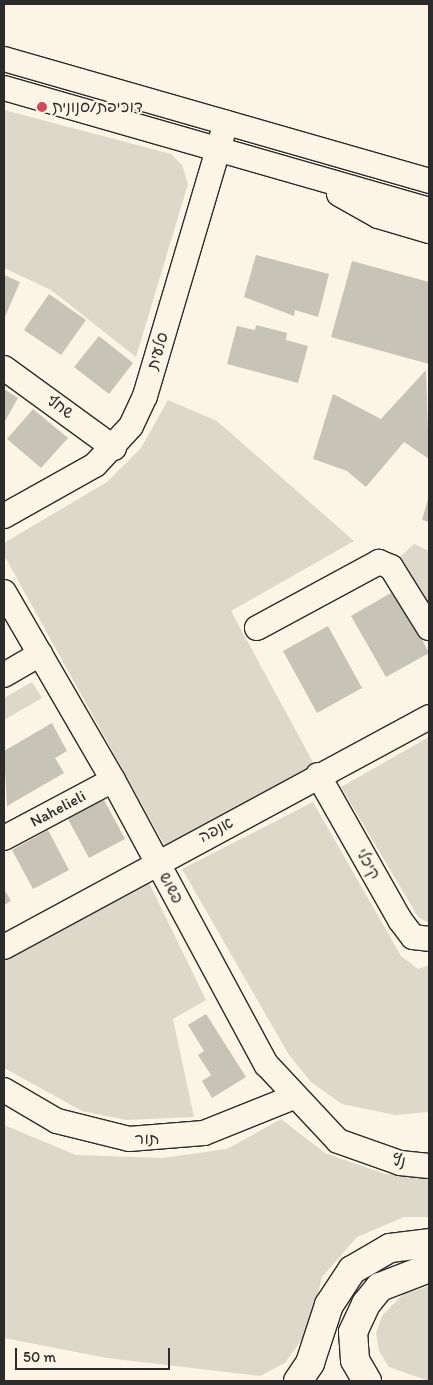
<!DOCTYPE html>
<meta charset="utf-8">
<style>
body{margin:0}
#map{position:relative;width:433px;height:1385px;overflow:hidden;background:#fcf5e5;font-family:Itim,"Playpen Sans Hebrew",sans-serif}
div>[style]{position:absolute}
.green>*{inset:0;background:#ded8ca}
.building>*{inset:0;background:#c8c3b7}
.roads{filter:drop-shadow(1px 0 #2b2b2b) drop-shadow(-1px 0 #2b2b2b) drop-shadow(0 1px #2b2b2b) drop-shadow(0 -1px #2b2b2b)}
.minor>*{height:24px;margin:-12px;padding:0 12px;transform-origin:12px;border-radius:12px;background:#fcf5e5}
.highway>*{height:28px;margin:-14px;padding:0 14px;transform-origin:14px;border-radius:14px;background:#fcf5e5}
.dots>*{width:14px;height:14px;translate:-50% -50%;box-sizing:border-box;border:2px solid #fcf5e5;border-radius:50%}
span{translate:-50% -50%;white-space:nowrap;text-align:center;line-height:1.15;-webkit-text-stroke:4.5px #fcf5e5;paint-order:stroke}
.poi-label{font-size:16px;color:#2b2b2b}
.left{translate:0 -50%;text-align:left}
.street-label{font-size:16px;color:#2b2b2b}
.frame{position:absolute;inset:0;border:5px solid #2b2b2b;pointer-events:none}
.scale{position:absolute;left:15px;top:1348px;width:155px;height:22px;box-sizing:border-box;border:2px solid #2b2b2b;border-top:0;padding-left:6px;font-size:15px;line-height:18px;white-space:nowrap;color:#2b2b2b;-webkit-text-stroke:4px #fcf5e5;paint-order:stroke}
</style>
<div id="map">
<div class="green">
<div style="clip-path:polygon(4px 110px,171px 154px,182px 165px,188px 184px,136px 357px,51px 290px,4px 268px)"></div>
<div style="clip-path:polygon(168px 400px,217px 421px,354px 541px,231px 611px,314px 764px,166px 848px,4px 555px,4px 543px,107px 482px,141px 448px)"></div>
<div style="clip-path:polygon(414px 544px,429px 551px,429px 612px,398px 559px)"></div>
<div style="clip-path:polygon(32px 682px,42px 698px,4px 720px,4px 698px)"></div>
<div style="clip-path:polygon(429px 737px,429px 923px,418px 917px,341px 787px)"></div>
<div style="clip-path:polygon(313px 802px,401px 956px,418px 969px,429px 965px,429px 1112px,395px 1115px,342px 1104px,311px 1082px,289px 1055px,182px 869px)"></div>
<div style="clip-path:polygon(149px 883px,206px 1000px,173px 1019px,194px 1117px,126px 1120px,82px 1111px,4px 1068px,4px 960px)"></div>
<div style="clip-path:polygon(281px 1119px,325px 1153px,385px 1174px,429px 1175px,429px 1217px,404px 1217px,357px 1237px,322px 1277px,310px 1328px,285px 1363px,260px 1376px,107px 1358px,4px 1338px,4px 1125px,76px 1155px,162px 1158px,227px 1149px)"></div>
<div style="clip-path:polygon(429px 1286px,429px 1381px,389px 1367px,379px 1351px,376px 1333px,382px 1316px,403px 1294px)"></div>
</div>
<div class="building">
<div style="clip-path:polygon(256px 255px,329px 274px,318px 317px,295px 310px,294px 316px,244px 297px)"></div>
<div style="clip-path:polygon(352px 261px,429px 282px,429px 364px,331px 337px)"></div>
<div style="clip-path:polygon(4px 275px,20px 282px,4px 319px)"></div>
<div style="clip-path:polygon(49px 294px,86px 320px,61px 355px,24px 330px)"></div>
<div style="clip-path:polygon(256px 325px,287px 333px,286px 340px,308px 346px,298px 383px,227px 364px,237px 326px,255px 330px)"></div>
<div style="clip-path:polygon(99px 336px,133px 363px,109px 394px,74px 367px)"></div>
<div style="clip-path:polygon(426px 370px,429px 459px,404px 442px,366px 487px,347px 471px,313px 459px,333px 394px,381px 419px)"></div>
<div style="clip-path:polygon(4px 389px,18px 398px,4px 423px)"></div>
<div style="clip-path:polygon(33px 409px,68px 438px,41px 468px,7px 439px)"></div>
<div style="clip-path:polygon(429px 496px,429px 522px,422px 520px)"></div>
<div style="clip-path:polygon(396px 590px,429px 653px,386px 677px,351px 616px)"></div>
<div style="clip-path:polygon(328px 626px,362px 688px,317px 713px,283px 651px)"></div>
<div style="clip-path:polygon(52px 723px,67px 751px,55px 758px,64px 773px,7px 806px,4px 751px)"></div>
<div style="clip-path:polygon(104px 800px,125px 839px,89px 858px,68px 819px)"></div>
<div style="clip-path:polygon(48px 830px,69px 870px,33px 889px,12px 850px)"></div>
<div style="clip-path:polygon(4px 889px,11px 901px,4px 905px)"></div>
<div style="clip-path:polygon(206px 1014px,246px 1077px,212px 1098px,202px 1081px,211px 1075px,198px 1055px,204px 1051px,188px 1025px)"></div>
</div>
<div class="roads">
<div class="minor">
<div style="left:4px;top:59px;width:442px;rotate:16deg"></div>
<div style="left:4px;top:88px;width:442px;rotate:16deg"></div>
<div style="left:339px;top:194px;width:45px;rotate:29.4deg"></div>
<div style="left:378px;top:216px;width:53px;rotate:16.4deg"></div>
<div style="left:4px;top:368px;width:136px;rotate:36deg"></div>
<div style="left:4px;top:516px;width:104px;rotate:-29.3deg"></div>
<div style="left:95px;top:465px;width:53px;rotate:-47.3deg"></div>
<div style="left:131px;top:426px;width:33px;rotate:-65deg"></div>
<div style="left:145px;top:396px;width:285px;rotate:-73.5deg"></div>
<div style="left:4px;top:592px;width:217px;rotate:59.9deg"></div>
<div style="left:113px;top:780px;width:323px;rotate:61.7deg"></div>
<div style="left:266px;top:1064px;width:105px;rotate:46.9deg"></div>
<div style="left:338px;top:1141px;width:66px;rotate:19.5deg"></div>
<div style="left:400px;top:1163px;width:29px;rotate:6deg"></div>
<div style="left:257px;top:628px;width:139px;rotate:-28.4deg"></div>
<div style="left:379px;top:562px;width:13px;rotate:23deg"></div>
<div style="left:391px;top:567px;width:72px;rotate:58.1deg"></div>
<div style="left:4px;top:675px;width:42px;rotate:-30.3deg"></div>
<div style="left:318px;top:775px;width:167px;rotate:60.5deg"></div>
<div style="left:400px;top:920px;width:21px;rotate:53deg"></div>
<div style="left:413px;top:937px;width:16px;rotate:7deg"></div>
<div style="left:4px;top:838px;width:123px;rotate:-28deg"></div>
<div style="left:4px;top:947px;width:483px;rotate:-28.4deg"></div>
<div style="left:4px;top:1090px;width:61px;rotate:30.3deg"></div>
<div style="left:57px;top:1121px;width:74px;rotate:14deg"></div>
<div style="left:129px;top:1139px;width:75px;rotate:-4.6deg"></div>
<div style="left:204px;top:1133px;width:97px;rotate:-21.8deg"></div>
</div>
<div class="highway">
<div style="left:298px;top:1381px;width:22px;rotate:-56deg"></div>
<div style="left:310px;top:1363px;width:61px;rotate:-71.9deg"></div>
<div style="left:329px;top:1305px;width:42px;rotate:-56.7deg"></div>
<div style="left:352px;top:1270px;width:44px;rotate:-30.1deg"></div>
<div style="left:390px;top:1248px;width:39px;rotate:-7deg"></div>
<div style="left:367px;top:1381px;width:24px;rotate:-120deg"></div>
<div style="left:355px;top:1360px;width:28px;rotate:-94deg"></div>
<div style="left:353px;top:1332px;width:31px;rotate:-65deg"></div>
<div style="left:366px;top:1304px;width:22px;rotate:-51deg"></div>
<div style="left:380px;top:1287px;width:53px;rotate:-21.2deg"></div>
</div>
</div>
<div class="dots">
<div style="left:42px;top:107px;background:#d1495b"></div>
</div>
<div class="poi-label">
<span class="left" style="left:52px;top:107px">דוכיפת/סנונית</span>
</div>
<div class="street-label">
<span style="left:158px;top:351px;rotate:-73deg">סלעית</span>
<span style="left:60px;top:407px;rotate:36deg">שחף</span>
<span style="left:58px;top:809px;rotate:-28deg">Nahelieli</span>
<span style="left:216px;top:830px;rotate:-28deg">אנפה</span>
<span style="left:368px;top:864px;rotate:61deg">קיכלי</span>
<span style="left:171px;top:888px;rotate:62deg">פשוש</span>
<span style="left:147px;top:1139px">תור</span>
<span style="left:399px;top:1161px;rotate:11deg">נץ</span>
</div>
<div class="frame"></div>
<div class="scale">50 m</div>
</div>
